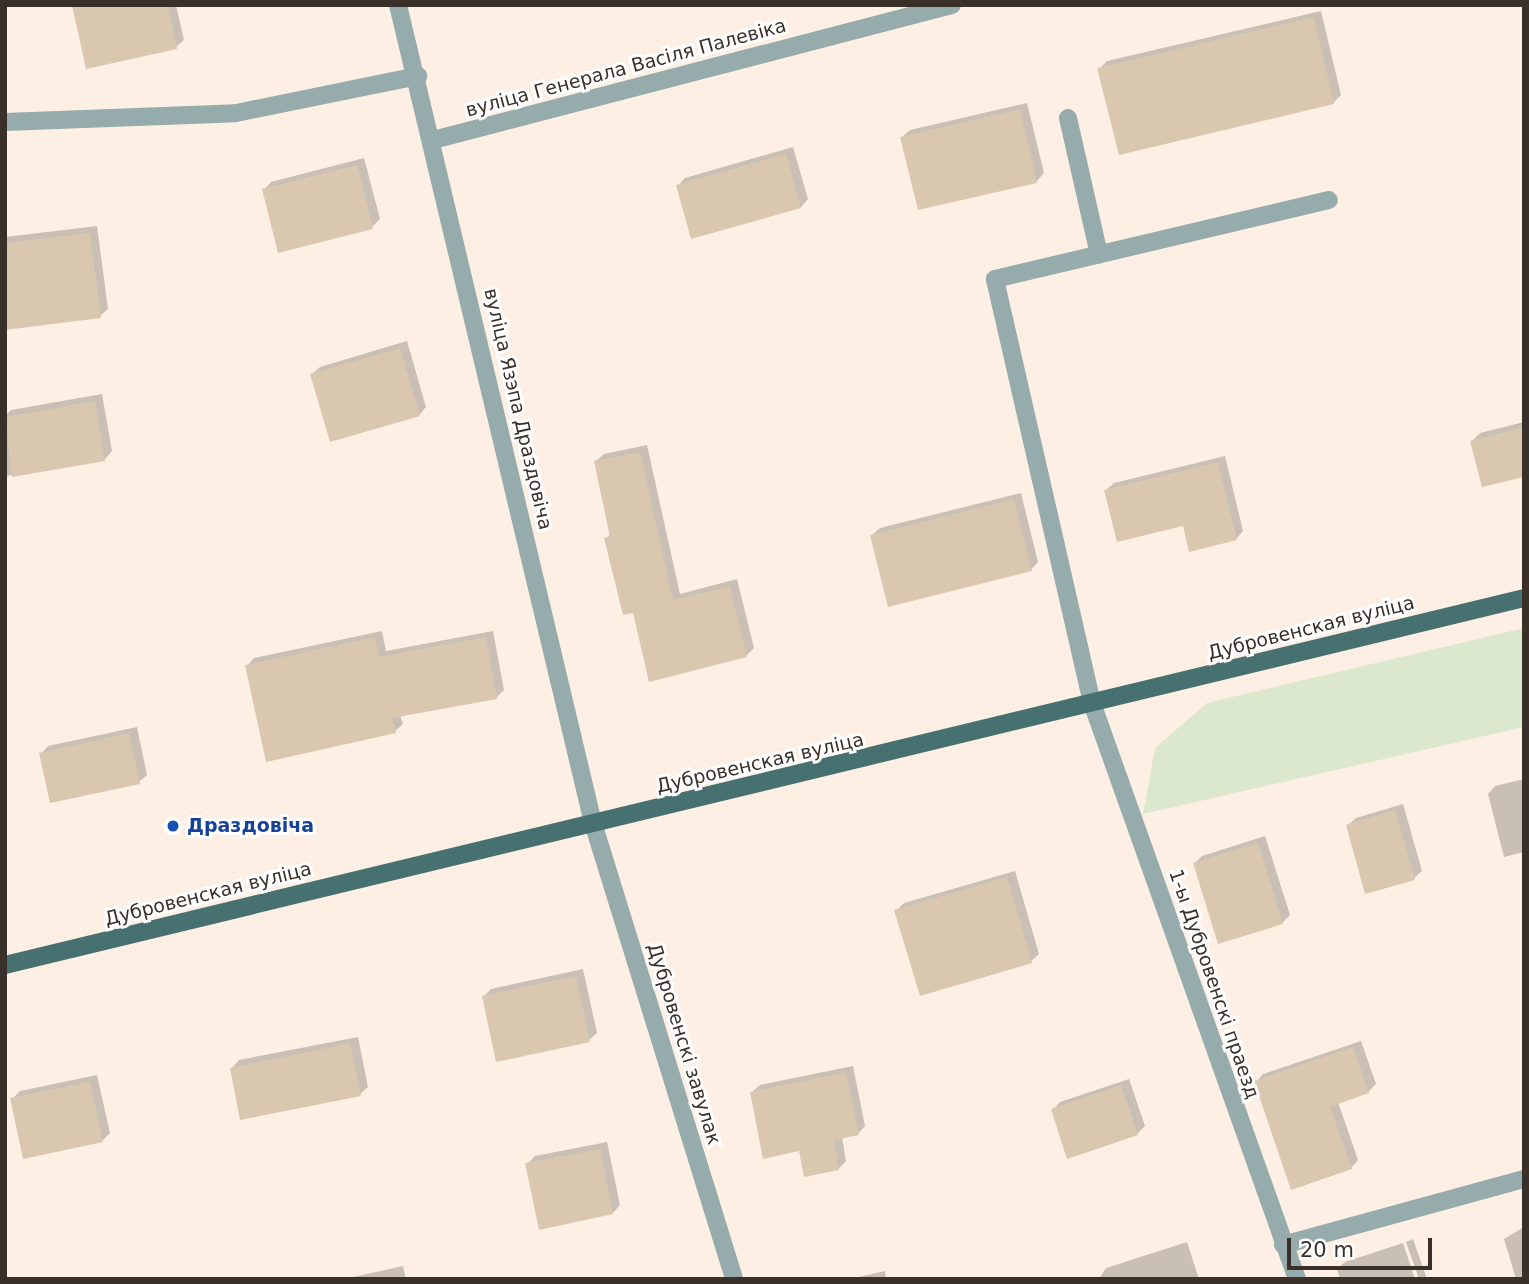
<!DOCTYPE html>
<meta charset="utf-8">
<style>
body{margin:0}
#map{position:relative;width:1529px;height:1284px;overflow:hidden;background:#fdefe3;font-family:"DejaVu Sans",sans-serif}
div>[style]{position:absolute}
.green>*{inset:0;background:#dbe8ce}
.shadow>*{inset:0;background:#0003}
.building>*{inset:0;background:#d9c7b0}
.service>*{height:18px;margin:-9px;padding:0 9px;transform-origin:9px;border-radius:9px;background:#95abac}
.minor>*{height:18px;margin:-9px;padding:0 9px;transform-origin:9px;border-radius:9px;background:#95abac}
.primary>*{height:18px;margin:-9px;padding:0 9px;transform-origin:9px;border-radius:9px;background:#477071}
.dots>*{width:19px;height:19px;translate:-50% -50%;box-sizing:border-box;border:4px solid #fff;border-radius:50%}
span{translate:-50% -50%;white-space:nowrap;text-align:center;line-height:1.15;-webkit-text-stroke:6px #fff;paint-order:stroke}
.street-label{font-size:19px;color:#393129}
.transit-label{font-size:19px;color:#164399;font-weight:700}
.left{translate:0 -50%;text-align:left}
.frame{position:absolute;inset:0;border:7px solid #393129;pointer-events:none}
.scale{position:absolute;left:1287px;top:1238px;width:145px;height:32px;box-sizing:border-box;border:4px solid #393129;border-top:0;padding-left:9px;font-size:21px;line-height:24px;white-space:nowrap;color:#393129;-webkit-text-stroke:5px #fff;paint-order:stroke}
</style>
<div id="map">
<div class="green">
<div style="clip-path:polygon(1524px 628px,1524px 727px,1143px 814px,1155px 748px,1207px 703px)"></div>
</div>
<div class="shadow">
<div style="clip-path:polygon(74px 5px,176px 5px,184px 40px,176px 47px)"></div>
<div style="clip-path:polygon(1321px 11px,1341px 95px,1333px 103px,1099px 69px,1107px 61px)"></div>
<div style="clip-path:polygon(1027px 103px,1044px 173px,1037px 181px,902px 137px,910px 130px)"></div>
<div style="clip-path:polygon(793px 147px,808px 199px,801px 207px,678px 186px,685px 178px)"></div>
<div style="clip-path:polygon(364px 158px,380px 219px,372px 227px,264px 190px,271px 182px)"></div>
<div style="clip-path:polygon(97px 226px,108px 309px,100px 316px,5px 328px,5px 237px)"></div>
<div style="clip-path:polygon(407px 341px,426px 407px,419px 415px,312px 374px,320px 367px)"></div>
<div style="clip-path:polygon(102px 394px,112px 451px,105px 459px,5px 476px,5px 416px,11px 410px)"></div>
<div style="clip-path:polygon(1524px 422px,1524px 475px,1472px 441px,1480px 433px)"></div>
<div style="clip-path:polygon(647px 445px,680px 594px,737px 579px,754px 648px,746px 656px,634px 611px,606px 539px,611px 533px,596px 461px,604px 454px)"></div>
<div style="clip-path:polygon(1225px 456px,1243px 531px,1236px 539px,1184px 524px,1106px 490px,1114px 483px)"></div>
<div style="clip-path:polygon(1021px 493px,1038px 562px,1031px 570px,872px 535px,880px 528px)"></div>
<div style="clip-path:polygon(382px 631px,386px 651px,493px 631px,504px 690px,496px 698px,400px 715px,403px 724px,395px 731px,247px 666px,254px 658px)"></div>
<div style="clip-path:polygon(137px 727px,147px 775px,139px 782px,41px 754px,48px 746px)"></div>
<div style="clip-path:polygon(1524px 779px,1524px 852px,1504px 857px,1488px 794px,1495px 786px)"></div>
<div style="clip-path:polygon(1403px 804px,1422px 871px,1414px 878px,1348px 825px,1356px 818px)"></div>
<div style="clip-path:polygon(1265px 836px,1290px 915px,1282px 923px,1195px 863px,1202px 856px)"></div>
<div style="clip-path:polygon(1015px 871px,1039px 954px,1031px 961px,896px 911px,904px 903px)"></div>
<div style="clip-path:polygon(583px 969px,597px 1033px,589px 1040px,484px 996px,491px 989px)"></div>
<div style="clip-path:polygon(358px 1037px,368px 1087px,360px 1094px,232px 1068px,239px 1060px)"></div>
<div style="clip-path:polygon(1361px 1041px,1376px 1084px,1368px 1092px,1338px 1102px,1358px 1160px,1351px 1168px,1256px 1082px,1263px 1074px)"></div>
<div style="clip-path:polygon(853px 1066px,865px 1126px,858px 1134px,842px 1137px,846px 1161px,839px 1168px,800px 1149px,752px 1092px,760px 1085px)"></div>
<div style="clip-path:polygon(97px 1075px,110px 1133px,102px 1141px,12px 1099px,20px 1091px)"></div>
<div style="clip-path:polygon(1129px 1079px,1145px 1126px,1137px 1134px,1053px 1110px,1060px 1102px)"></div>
<div style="clip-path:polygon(607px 1142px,620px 1205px,613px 1213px,527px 1164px,535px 1156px)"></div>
<div style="clip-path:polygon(1524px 1227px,1524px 1279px,1516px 1279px,1504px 1239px)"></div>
<div style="clip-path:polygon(1413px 1239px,1427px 1279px,1419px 1279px,1406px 1242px)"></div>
<div style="clip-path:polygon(1187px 1242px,1199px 1279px,1099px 1279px,1106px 1268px)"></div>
<div style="clip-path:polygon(1403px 1243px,1415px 1279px,1340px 1279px,1337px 1269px,1345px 1262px)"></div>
<div style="clip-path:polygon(403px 1266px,406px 1279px,344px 1279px)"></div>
<div style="clip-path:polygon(885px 1271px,886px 1279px,850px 1279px)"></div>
</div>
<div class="building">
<div style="clip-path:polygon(72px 5px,168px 5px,177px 49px,86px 69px)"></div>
<div style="clip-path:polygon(1314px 17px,1334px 104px,1119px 155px,1097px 68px)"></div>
<div style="clip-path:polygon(1020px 109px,1037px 183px,918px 210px,900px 137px)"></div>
<div style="clip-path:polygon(786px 154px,801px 208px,691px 239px,676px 185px)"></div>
<div style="clip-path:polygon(357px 165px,373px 229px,278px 253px,262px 189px)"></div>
<div style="clip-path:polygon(90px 233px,101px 318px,5px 330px,5px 243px)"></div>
<div style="clip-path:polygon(400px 348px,420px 416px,330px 442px,310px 374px)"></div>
<div style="clip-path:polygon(95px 401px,105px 461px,12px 477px,5px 417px)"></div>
<div style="clip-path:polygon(1524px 427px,1524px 477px,1482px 487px,1470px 441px)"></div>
<div style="clip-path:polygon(640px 452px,673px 600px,730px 586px,747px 657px,649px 682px,633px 613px,623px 615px,604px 538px,610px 537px,594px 461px)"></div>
<div style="clip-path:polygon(1218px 462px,1237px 540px,1189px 552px,1183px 526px,1117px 542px,1104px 490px)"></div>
<div style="clip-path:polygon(1014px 499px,1032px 571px,888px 607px,870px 535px)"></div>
<div style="clip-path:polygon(375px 637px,379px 657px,486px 637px,497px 699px,392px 718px,396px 733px,266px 762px,245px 665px)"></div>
<div style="clip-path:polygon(129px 733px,140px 784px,50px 803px,39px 753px)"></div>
<div style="clip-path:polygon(1395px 810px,1415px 880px,1365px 894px,1346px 825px)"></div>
<div style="clip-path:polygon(1258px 843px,1283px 924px,1218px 944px,1193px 863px)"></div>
<div style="clip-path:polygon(1007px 877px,1032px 963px,920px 996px,894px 910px)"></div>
<div style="clip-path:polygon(576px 976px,590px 1042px,496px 1062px,482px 996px)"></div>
<div style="clip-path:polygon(350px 1043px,361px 1096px,240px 1120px,230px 1068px)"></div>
<div style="clip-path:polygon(1353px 1047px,1369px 1093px,1330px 1107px,1352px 1169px,1291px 1190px,1254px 1081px)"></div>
<div style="clip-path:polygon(846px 1072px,859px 1135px,834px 1140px,839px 1170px,804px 1177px,799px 1151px,763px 1159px,750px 1092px)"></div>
<div style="clip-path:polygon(90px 1082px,103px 1142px,23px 1159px,10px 1098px)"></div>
<div style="clip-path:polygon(1121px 1085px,1138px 1135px,1067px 1159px,1051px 1109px)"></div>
<div style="clip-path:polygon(600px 1149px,613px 1214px,539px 1230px,525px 1163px)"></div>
</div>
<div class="service">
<div style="left:1068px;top:118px;width:140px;rotate:77.2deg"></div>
<div style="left:1092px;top:703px;width:435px;rotate:-102.9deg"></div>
<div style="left:995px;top:279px;width:343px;rotate:-13.3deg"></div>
</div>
<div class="minor">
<div style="left:398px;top:5px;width:841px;rotate:76.59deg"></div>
<div style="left:593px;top:823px;width:477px;rotate:72.8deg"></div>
<div style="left:5px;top:122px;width:231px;rotate:-2.2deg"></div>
<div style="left:236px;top:113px;width:186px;rotate:-11.5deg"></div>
<div style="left:433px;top:140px;width:536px;rotate:-14.58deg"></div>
<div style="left:1092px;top:703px;width:611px;rotate:70.41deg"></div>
<div style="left:1283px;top:1245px;width:250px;rotate:-15.3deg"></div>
</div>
<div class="primary">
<div style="left:5px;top:965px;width:1563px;rotate:-13.58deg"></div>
</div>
<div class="dots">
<div style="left:173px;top:826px;background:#1a4fb4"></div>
</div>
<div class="street-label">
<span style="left:626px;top:68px;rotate:-15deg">вуліца Генерала Васіля Палевіка</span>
<span style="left:518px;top:409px;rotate:77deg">вуліца Язэпа Драздовіча</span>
<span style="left:1311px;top:628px;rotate:-14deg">Дубровенская вуліца</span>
<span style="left:760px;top:763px;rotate:-13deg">Дубровенская вуліца</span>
<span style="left:208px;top:894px;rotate:-14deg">Дубровенская вуліца</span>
<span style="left:1214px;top:984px;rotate:71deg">1-ы Дубровенскі праезд</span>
<span style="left:684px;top:1044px;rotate:73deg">Дубровенскі завулак</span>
</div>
<div class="transit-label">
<span class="left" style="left:187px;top:826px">Драздовіча</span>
</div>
<div class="frame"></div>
<div class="scale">20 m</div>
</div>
